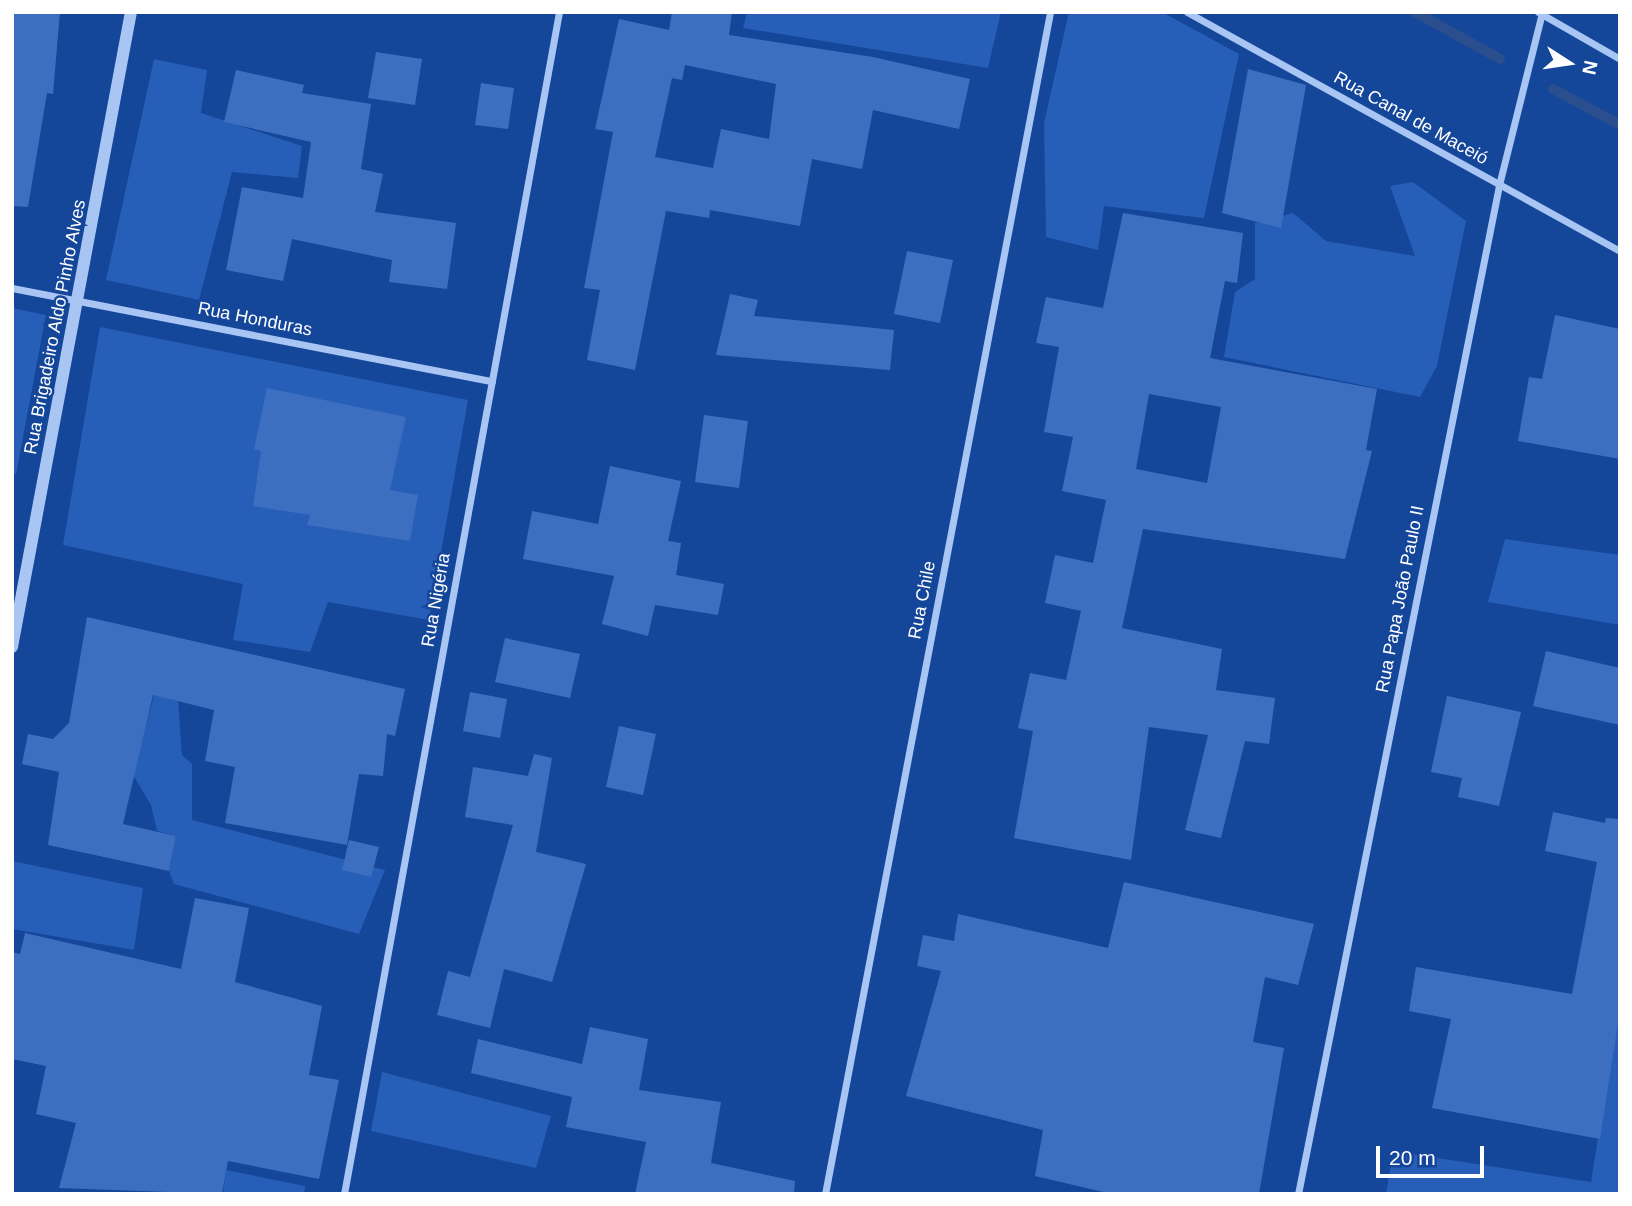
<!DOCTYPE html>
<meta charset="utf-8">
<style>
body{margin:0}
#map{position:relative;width:1632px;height:1206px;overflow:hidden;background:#14469a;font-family:Arial,sans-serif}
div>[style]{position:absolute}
.green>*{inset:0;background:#275eb8}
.stream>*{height:10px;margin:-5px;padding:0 5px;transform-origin:5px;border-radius:5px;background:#2b4f8e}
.building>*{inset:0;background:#3d6fc1}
.minor>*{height:7px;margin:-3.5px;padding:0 3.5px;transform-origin:3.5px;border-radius:3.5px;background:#a9c5f3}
.tertiary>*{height:12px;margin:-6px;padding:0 6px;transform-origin:6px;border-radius:6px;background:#a9c5f3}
span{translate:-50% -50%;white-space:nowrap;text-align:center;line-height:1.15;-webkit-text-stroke:5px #14469a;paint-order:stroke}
.street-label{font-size:18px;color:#fff}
.frame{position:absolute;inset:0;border:14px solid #fff;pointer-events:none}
.north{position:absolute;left:1534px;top:28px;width:70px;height:70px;-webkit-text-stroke:5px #14469a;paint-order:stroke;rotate:102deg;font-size:19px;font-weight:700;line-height:28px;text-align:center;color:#fff}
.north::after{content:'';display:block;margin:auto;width:24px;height:32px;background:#fff;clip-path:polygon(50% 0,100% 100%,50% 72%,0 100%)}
.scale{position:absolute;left:1376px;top:1146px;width:108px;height:32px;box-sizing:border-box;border:4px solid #fff;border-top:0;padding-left:9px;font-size:21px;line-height:24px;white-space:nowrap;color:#fff;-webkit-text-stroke:5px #14469a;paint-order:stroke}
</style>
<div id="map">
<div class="green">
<div style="clip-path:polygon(747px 12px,1001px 12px,988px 68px,743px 28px)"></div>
<div style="clip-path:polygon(1069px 12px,1162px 12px,1239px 54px,1204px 218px,1104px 206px,1098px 250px,1046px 237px,1044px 123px)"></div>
<div style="clip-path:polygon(154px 59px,207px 70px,201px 113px,302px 146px,298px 178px,232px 172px,199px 300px,106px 280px)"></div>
<div style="clip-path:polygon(1413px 182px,1466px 221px,1437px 366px,1420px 397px,1224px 357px,1235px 292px,1255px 279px,1255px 223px,1293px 213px,1326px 241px,1415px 256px,1390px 186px)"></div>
<div style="clip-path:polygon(12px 308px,46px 315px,16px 474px,12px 474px)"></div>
<div style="clip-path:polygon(100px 327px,468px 400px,429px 620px,328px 602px,310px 652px,233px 640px,243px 584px,63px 545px)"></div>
<div style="clip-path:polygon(1505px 539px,1620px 555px,1620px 625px,1488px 602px)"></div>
<div style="clip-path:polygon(154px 695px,178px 701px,182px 755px,192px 764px,192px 820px,385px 870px,359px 934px,174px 884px,169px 871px,176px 836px,157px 831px,151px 805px,133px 775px)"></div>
<div style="clip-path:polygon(12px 861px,143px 888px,134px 950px,12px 929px)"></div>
<div style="clip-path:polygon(1620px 999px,1620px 1194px,1386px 1194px,1393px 1151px,1591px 1182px)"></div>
<div style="clip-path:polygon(382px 1072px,551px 1116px,536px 1168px,371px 1131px)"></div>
<div style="clip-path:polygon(226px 1170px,305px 1186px,304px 1194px,223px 1194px)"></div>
</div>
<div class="stream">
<div style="left:1415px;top:12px;width:97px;rotate:28.9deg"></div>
<div style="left:1553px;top:89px;width:76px;rotate:28.2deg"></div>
</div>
<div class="building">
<div style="clip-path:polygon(12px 12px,60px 12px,53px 94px,47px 93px,28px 207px,12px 206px)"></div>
<div style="clip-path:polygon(evenodd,672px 12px,732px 12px,729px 35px,873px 57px,970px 79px,959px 129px,873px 110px,862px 169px,812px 159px,800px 226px,710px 210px,709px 218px,666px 211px,635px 370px,587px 360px,600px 290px,584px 288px,613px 132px,595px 129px,619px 19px,669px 30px,672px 12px,685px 65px,776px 84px,769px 139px,721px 129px,713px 168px,655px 157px,672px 78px,682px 80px,685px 65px)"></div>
<div style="clip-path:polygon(376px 52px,422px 59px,415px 105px,368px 98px)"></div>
<div style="clip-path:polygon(1248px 69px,1306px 85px,1281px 228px,1222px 213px)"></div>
<div style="clip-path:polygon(236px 70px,304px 85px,302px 93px,371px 104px,361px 169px,383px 174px,375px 212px,456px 223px,447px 289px,389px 282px,392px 260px,292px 239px,283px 281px,226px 270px,242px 187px,303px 198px,311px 142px,224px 122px)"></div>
<div style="clip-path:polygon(481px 83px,514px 88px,508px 129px,475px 125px)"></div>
<div style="clip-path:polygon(evenodd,1123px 213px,1243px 233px,1237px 283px,1225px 281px,1210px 358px,1377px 389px,1366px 450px,1372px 451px,1345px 559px,1143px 529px,1122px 628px,1222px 649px,1216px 690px,1275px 698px,1269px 744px,1245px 741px,1221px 838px,1185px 830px,1208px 735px,1149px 727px,1131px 860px,1014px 838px,1033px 731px,1018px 728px,1030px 673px,1066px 680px,1081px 611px,1045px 603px,1055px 555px,1093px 563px,1106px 500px,1062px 491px,1073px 437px,1044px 432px,1059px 347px,1036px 343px,1046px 297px,1103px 308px,1123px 213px,1149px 394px,1221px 407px,1207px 483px,1136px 469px,1149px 394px)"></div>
<div style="clip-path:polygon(907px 251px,953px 260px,940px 323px,894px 314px)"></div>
<div style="clip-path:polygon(730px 294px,758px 300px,754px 316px,894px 330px,890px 370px,716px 355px)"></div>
<div style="clip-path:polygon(1555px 315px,1620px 329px,1620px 459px,1518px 441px,1529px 377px,1542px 379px)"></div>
<div style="clip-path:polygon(267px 388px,406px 417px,390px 490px,418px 495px,410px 541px,307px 525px,310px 515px,253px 506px,261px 451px,254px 449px)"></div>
<div style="clip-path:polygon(704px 415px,748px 421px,739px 488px,695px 482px)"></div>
<div style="clip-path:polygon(610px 466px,681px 481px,668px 541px,681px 543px,676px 575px,724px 584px,718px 615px,655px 605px,648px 636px,602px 624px,614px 576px,523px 559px,532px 511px,598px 524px)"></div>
<div style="clip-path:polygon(87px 617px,405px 689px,395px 736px,387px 734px,383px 776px,359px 774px,347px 845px,225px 823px,235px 767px,205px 761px,214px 710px,153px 695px,123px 824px,176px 836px,169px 871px,48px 845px,59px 772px,22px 764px,28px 734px,53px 739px,69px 723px)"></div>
<div style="clip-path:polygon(505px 638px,580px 654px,570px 698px,495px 682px)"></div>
<div style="clip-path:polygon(1546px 651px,1620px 668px,1620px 725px,1533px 706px)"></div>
<div style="clip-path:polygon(470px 692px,507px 699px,500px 738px,463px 731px)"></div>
<div style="clip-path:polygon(1447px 696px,1521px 712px,1499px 806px,1458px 797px,1462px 778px,1431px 772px)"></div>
<div style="clip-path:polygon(619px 726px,656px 734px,643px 795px,606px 787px)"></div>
<div style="clip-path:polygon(534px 754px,552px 758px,536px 852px,586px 864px,552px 982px,504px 969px,490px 1028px,437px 1015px,448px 971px,470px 977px,513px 825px,465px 817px,473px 767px,528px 776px)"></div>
<div style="clip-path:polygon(1553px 812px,1605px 823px,1606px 818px,1620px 819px,1620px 1010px,1600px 1139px,1432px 1108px,1451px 1019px,1409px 1011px,1416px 967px,1572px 994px,1597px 862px,1545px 851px)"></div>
<div style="clip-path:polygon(349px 840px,379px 847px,371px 877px,342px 870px)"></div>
<div style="clip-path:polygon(1124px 882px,1314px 924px,1298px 985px,1265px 977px,1253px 1042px,1284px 1048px,1259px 1194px,1112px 1194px,1035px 1176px,1043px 1130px,906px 1096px,941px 971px,917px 966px,923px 935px,954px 941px,958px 914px,1108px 948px)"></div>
<div style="clip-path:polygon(195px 898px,249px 908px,235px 982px,322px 1006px,309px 1075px,339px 1080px,319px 1179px,228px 1161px,222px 1194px,59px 1188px,76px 1123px,36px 1114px,46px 1066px,12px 1059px,12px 952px,20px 954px,25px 933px,181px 969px)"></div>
<div style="clip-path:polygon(590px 1027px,648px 1039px,639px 1090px,721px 1102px,711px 1163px,795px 1181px,794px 1194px,635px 1194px,646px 1142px,566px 1127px,572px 1097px,471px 1073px,478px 1039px,582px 1064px)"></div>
</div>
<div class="minor">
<div style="left:1187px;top:12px;width:495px;rotate:28.9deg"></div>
<div style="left:1538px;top:12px;width:95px;rotate:29.8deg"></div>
<div style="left:12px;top:288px;width:489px;rotate:11deg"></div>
<div style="left:344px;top:1194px;width:1201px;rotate:-79.69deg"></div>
<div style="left:825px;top:1194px;width:1203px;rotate:-79.22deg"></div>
<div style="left:1298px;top:1194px;width:1029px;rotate:-78.73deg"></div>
<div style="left:1499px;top:185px;width:178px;rotate:-76deg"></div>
</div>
<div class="tertiary">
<div style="left:12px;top:647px;width:646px;rotate:-79.39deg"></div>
</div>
<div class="street-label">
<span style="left:1411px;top:118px;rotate:29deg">Rua Canal de Maceió</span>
<span style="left:255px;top:319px;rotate:11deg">Rua Honduras</span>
<span style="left:55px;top:327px;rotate:-79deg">Rua Brigadeiro Aldo Pinho Alves</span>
<span style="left:1400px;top:599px;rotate:-79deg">Rua Papa João Paulo II</span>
<span style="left:436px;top:600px;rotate:-80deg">Rua Nigéria</span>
<span style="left:922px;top:600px;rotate:-79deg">Rua Chile</span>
</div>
<div class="frame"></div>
<div class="north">N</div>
<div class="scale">20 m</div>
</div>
